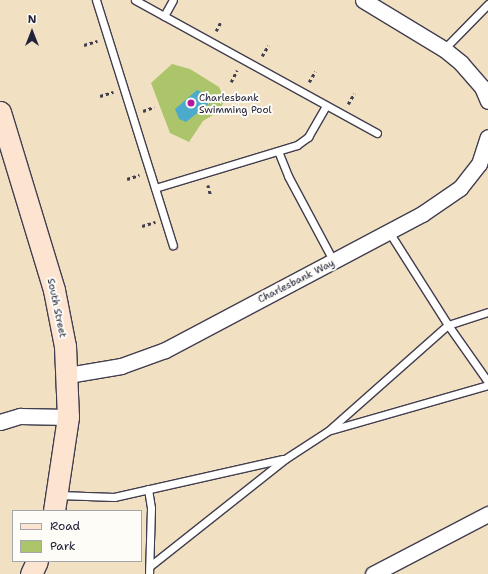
<!DOCTYPE html>
<style>
body{margin:0}
#map{position:relative;width:488px;height:574px;overflow:hidden;background:#f2e0c2;font-family:"Shantell Sans",sans-serif}
div>[style]{position:absolute}
.green>*{inset:0;background:#adc56a}
.water>*{inset:0;background:#4cabcb}
.path>*{height:2.5px;margin-top:-1.25px;transform-origin:0;background:repeating-linear-gradient(90deg,#413e4f 0 3px,transparent 0 6px)}
.roads{filter:drop-shadow(1px 0 #413e4f) drop-shadow(-1px 0 #413e4f) drop-shadow(0 1px #413e4f) drop-shadow(0 -1px #413e4f)}
.lane>*{height:7px;margin:-3.5px;padding:0 3.5px;transform-origin:3.5px;border-radius:3.5px;background:#fff}
.street>*{height:15px;margin:-7.5px;padding:0 7.5px;transform-origin:7.5px;border-radius:7.5px;background:#fff}
.secondary>*{height:21px;margin:-10.5px;padding:0 10.5px;transform-origin:10.5px;border-radius:10.5px;background:#fde4d1}
.dots>*{width:11px;height:11px;translate:-50% -50%;box-sizing:border-box;border:2px solid #fdfcf7;border-radius:50%}
span{translate:-50% -50%;white-space:nowrap;text-align:center;line-height:1.15;-webkit-text-stroke:4px #fdfcf7;paint-order:stroke}
.poi-label{font-size:10px;color:#22223b}
.left{translate:0 -50%;text-align:left}
.street-label{font-size:10px;color:#22223b}
.legend{position:absolute;left:12px;top:510px;width:130px;height:52px;box-sizing:border-box;background:#fdfcf7;border:1px solid #a5a5ac;margin:0;padding:5px 7px;list-style:none;font-size:12px;color:#22223b}
.legend li{display:flex;align-items:center;gap:8px;height:20px}
.legend b{width:20px;border:1px solid #a5a5ac}
.north{position:absolute;left:12px;top:12px;width:40px;height:40px;-webkit-text-stroke:3px #fdfcf7;paint-order:stroke;rotate:0deg;font-size:11px;font-weight:700;line-height:16px;text-align:center;color:#22223b}
.north::after{content:'';display:block;margin:auto;width:14px;height:18px;background:#22223b;clip-path:polygon(50% 0,100% 100%,50% 72%,0 100%)}
</style>
<div id="map">
<div class="green">
<div style="clip-path:polygon(172px 64px,190px 69px,219px 87px,225px 100px,218px 112px,203px 121px,189px 142px,170px 133px,151px 83px)"></div>
</div>
<div class="water">
<div style="clip-path:polygon(197px 90px,208px 95px,210px 103px,186px 122px,179px 119px,175px 109px)"></div>
</div>
<div class="path">
<div style="left:216px;top:31px;width:11px;rotate:-63deg"></div>
<div style="left:84px;top:45px;width:14px;rotate:-17deg"></div>
<div style="left:262px;top:56px;width:12px;rotate:-59deg"></div>
<div style="left:231px;top:82px;width:13px;rotate:-63deg"></div>
<div style="left:309px;top:82px;width:12px;rotate:-59deg"></div>
<div style="left:100px;top:96px;width:14px;rotate:-17deg"></div>
<div style="left:348px;top:104px;width:12px;rotate:-59deg"></div>
<div style="left:143px;top:111px;width:12px;rotate:-20deg"></div>
<div style="left:127px;top:179px;width:13px;rotate:-18deg"></div>
<div style="left:208px;top:185px;width:11px;rotate:75deg"></div>
<div style="left:142px;top:226px;width:14px;rotate:-17deg"></div>
</div>
<div class="roads">
<div class="lane">
<div style="left:96px;top:0;width:257px;rotate:72.6deg"></div>
<div style="left:135px;top:0;width:276px;rotate:28.8deg"></div>
<div style="left:164px;top:16px;width:18px;rotate:-61deg"></div>
<div style="left:444px;top:49px;width:63px;rotate:-45.6deg"></div>
<div style="left:278px;top:151px;width:27px;rotate:68deg"></div>
<div style="left:288px;top:176px;width:98px;rotate:61.9deg"></div>
<div style="left:155px;top:188px;width:148px;rotate:-16.8deg"></div>
<div style="left:297px;top:145px;width:14px;rotate:-36deg"></div>
<div style="left:308px;top:137px;width:36px;rotate:-60deg"></div>
<div style="left:389px;top:232px;width:110px;rotate:57.6deg"></div>
<div style="left:448px;top:325px;width:70px;rotate:54.9deg"></div>
<div style="left:331px;top:430px;width:163px;rotate:-16deg"></div>
<div style="left:148px;top:489px;width:19px;rotate:81deg"></div>
<div style="left:151px;top:508px;width:66px;rotate:91.7deg"></div>
<div style="left:59px;top:495px;width:55px;rotate:2.1deg"></div>
<div style="left:114px;top:497px;width:173px;rotate:-12.7deg"></div>
<div style="left:150px;top:566px;width:172px;rotate:-38.4deg"></div>
<div style="left:285px;top:459px;width:51px;rotate:-33.1deg"></div>
<div style="left:328px;top:431px;width:160px;rotate:-41.5deg"></div>
<div style="left:448px;top:325px;width:42px;rotate:-18deg"></div>
</div>
<div class="street">
<div style="left:363px;top:0;width:95px;rotate:31.2deg"></div>
<div style="left:444px;top:49px;width:22px;rotate:39deg"></div>
<div style="left:461px;top:63px;width:32px;rotate:49deg"></div>
<div style="left:482px;top:87px;width:15px;rotate:67deg"></div>
<div style="left:68px;top:375px;width:54px;rotate:-9.6deg"></div>
<div style="left:121px;top:366px;width:47px;rotate:-20deg"></div>
<div style="left:165px;top:350px;width:291px;rotate:-27.9deg"></div>
<div style="left:422px;top:214px;width:46px;rotate:-34.4deg"></div>
<div style="left:460px;top:188px;width:31px;rotate:-52deg"></div>
<div style="left:479px;top:164px;width:28px;rotate:-72deg"></div>
<div style="left:0;top:422px;width:21px;rotate:-17deg"></div>
<div style="left:20px;top:416px;width:48px;rotate:1.2deg"></div>
<div style="left:373px;top:574px;width:130px;rotate:-27.6deg"></div>
</div>
<div class="secondary">
<div style="left:0;top:112px;width:186px;rotate:73.1deg"></div>
<div style="left:54px;top:290px;width:57px;rotate:78.9deg"></div>
<div style="left:65px;top:346px;width:71px;rotate:87.6deg"></div>
<div style="left:68px;top:417px;width:95px;rotate:98.5deg"></div>
<div style="left:31px;top:574px;width:14px;rotate:-65deg"></div>
</div>
</div>
<div class="dots">
<div style="left:191px;top:103px;background:#b5179e"></div>
</div>
<div class="poi-label">
<span class="left" style="left:199px;top:103px">Charlesbank<br>Swimming Pool</span>
</div>
<div class="street-label">
<span style="left:296px;top:281px;rotate:-27deg">Charlesbank Way</span>
<span style="left:57px;top:308px;rotate:78deg">South Street</span>
</div>
<ul class="legend">
<li><b style="height:5px;background:#fde4d1"></b>Road</li>
<li><b style="height:11px;background:#adc56a"></b>Park</li>
</ul>
<div class="north">N</div>
</div>
